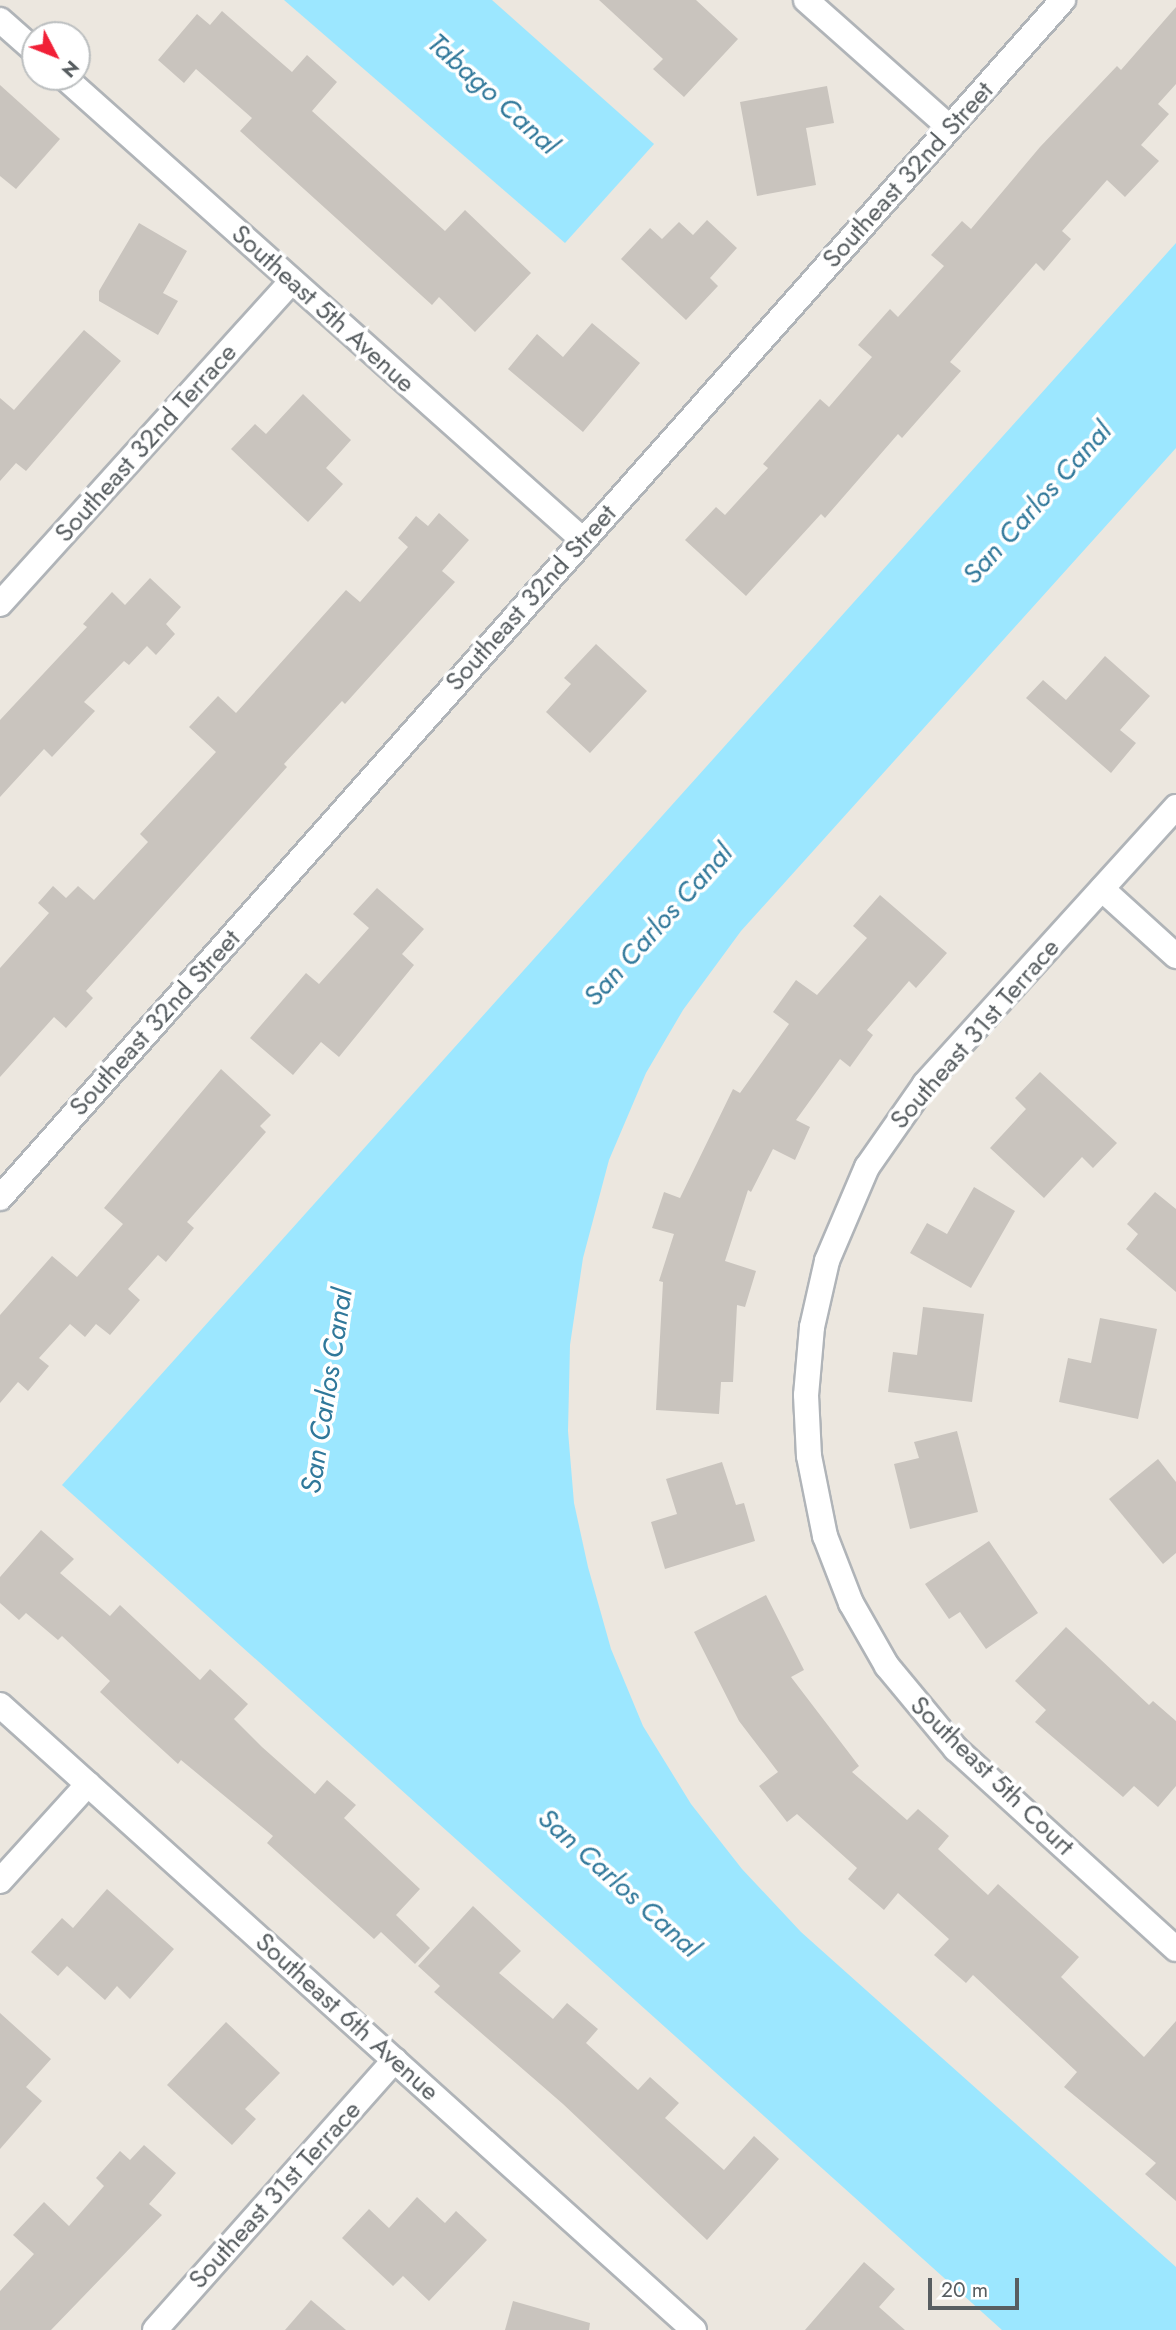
<!DOCTYPE html>
<style>
body{margin:0}
#map{position:relative;width:1176px;height:2330px;overflow:hidden;background:#ece7df;font-family:Jost,sans-serif}
div>[style]{position:absolute}
.water>*{inset:0;background:#9ce7ff}
.building>*{inset:0;background:#c9c4be}
.roads{filter:drop-shadow(2px 0 #b0b4b8) drop-shadow(-2px 0 #b0b4b8) drop-shadow(0 2px #b0b4b8) drop-shadow(0 -2px #b0b4b8)}
.street>*{height:24px;margin:-12px;padding:0 12px;transform-origin:12px;border-radius:12px;background:#fff}
span{translate:-50% -50%;white-space:nowrap;text-align:center;line-height:1.15;-webkit-text-stroke:7px #fff;paint-order:stroke}
.street-label{font-size:26px;color:#585e61}
.water-label{font-size:28px;color:#30789a;font-style:italic}
.north{position:absolute;left:21px;top:21px;width:70px;height:70px;box-sizing:border-box;background:#fff;border:2px solid #bcbfc0;border-radius:50%;rotate:132deg;font-size:19px;font-weight:700;line-height:28px;text-align:center;color:#585e61}
.north::after{content:'';display:block;margin:auto;width:24px;height:32px;background:#f12037;clip-path:polygon(50% 0,100% 100%,50% 72%,0 100%)}
.scale{position:absolute;left:928px;top:2278px;width:91px;height:32px;box-sizing:border-box;border:4px solid #585e61;border-top:0;padding-left:9px;font-size:21px;line-height:24px;white-space:nowrap;color:#585e61;-webkit-text-stroke:5px #fff;paint-order:stroke}
</style>
<div id="map">
<div class="water">
<div style="clip-path:polygon(284px 0,492px 0,654px 144px,565px 243px)"></div>
<div style="clip-path:polygon(1176px 243px,1176px 448px,741px 931px,683px 1010px,646px 1073px,609px 1160px,583px 1258px,570px 1345px,568px 1431px,574px 1503px,588px 1567px,611px 1649px,643px 1726px,691px 1804px,742px 1869px,801px 1932px,1176px 2267px,1176px 2330px,1002px 2330px,62px 1485px)"></div>
</div>
<div class="building">
<div style="clip-path:polygon(599px 0,696px 0,738px 39px,684px 97px,653px 69px,663px 59px)"></div>
<div style="clip-path:polygon(1176px 7px,1176px 84px,1158px 104px,1169px 114px,1141px 145px,1159px 161px,1125px 197px,1107px 180px,1062px 231px,1071px 239px,1044px 271px,1036px 263px,950px 362px,961px 371px,902px 438px,898px 434px,825px 518px,821px 514px,746px 596px,685px 540px,716px 507px,725px 515px,768px 468px,763px 464px,820px 399px,829px 407px,872px 357px,858px 345px,890px 309px,898px 317px,944px 266px,931px 255px,962px 221px,971px 229px,1040px 147px,1117px 66px,1121px 70px)"></div>
<div style="clip-path:polygon(222px 11px,292px 72px,307px 55px,337px 82px,312px 111px,445px 231px,465px 210px,531px 273px,475px 332px,439px 297px,432px 305px,240px 131px,252px 118px,196px 69px,184px 83px,158px 60px,197px 14px,210px 25px)"></div>
<div style="clip-path:polygon(0 85px,60px 139px,16px 189px,0 176px)"></div>
<div style="clip-path:polygon(827px 86px,834px 123px,806px 128px,816px 185px,757px 196px,740px 102px)"></div>
<div style="clip-path:polygon(707px 220px,737px 248px,710px 278px,718px 286px,686px 320px,621px 259px,650px 228px,662px 239px,679px 222px,693px 235px)"></div>
<div style="clip-path:polygon(139px 223px,187px 251px,163px 293px,178px 301px,158px 335px,99px 301px,99px 291px)"></div>
<div style="clip-path:polygon(592px 323px,640px 363px,583px 432px,508px 369px,537px 334px,563px 357px)"></div>
<div style="clip-path:polygon(84px 330px,121px 361px,26px 471px,16px 463px,0 481px,0 398px,14px 410px)"></div>
<div style="clip-path:polygon(303px 394px,351px 440px,326px 468px,343px 484px,308px 522px,231px 449px,255px 424px,266px 434px)"></div>
<div style="clip-path:polygon(439px 513px,469px 540px,442px 571px,455px 582px,345px 704px,342px 701px,284px 764px,287px 767px,86px 991px,93px 998px,66px 1028px,54px 1017px,0 1077px,0 968px,49px 913px,38px 903px,53px 886px,66px 898px,78px 886px,94px 900px,148px 842px,140px 834px,216px 752px,189px 727px,218px 696px,236px 713px,346px 590px,360px 602px,408px 547px,398px 538px,416px 516px,428px 526px)"></div>
<div style="clip-path:polygon(150px 578px,181px 607px,166px 624px,175px 634px,156px 655px,147px 646px,129px 665px,124px 661px,84px 702px,95px 711px,52px 757px,44px 749px,0 797px,0 720px,87px 627px,83px 624px,112px 592px,125px 605px)"></div>
<div style="clip-path:polygon(596px 644px,647px 691px,590px 753px,546px 712px,571px 684px,564px 678px)"></div>
<div style="clip-path:polygon(1105px 656px,1150px 696px,1120px 730px,1136px 743px,1111px 773px,1026px 698px,1043px 680px,1066px 700px)"></div>
<div style="clip-path:polygon(377px 888px,424px 929px,402px 954px,414px 965px,339px 1057px,321px 1042px,293px 1075px,250px 1038px,306px 973px,319px 984px,369px 928px,353px 914px)"></div>
<div style="clip-path:polygon(880px 895px,947px 953px,916px 988px,909px 981px,867px 1030px,873px 1035px,850px 1067px,840px 1059px,796px 1120px,810px 1127px,795px 1160px,773px 1149px,751px 1192px,748px 1190px,725px 1261px,756px 1271px,745px 1307px,737px 1305px,733px 1382px,721px 1382px,719px 1414px,656px 1410px,663px 1282px,659px 1281px,674px 1234px,652px 1228px,664px 1192px,680px 1198px,733px 1089px,740px 1093px,789px 1024px,773px 1012px,796px 980px,817px 995px,867px 938px,853px 926px)"></div>
<div style="clip-path:polygon(221px 1069px,271px 1115px,260px 1126px,266px 1132px,187px 1222px,194px 1228px,166px 1262px,158px 1255px,128px 1289px,140px 1300px,110px 1335px,96px 1324px,85px 1337px,70px 1324px,39px 1358px,49px 1366px,28px 1391px,18px 1382px,0 1403px,0 1315px,52px 1256px,77px 1277px,123px 1224px,104px 1208px)"></div>
<div style="clip-path:polygon(1040px 1072px,1117px 1143px,1093px 1168px,1082px 1157px,1044px 1198px,990px 1148px,1026px 1109px,1015px 1098px)"></div>
<div style="clip-path:polygon(974px 1187px,1015px 1211px,971px 1288px,910px 1253px,927px 1223px,947px 1234px)"></div>
<div style="clip-path:polygon(1155px 1192px,1176px 1209px,1176px 1292px,1126px 1249px,1138px 1234px,1127px 1224px)"></div>
<div style="clip-path:polygon(923px 1307px,984px 1314px,972px 1402px,888px 1392px,893px 1352px,917px 1355px)"></div>
<div style="clip-path:polygon(1100px 1318px,1157px 1329px,1138px 1419px,1059px 1402px,1068px 1358px,1091px 1363px)"></div>
<div style="clip-path:polygon(957px 1431px,978px 1512px,910px 1529px,894px 1464px,919px 1458px,914px 1442px)"></div>
<div style="clip-path:polygon(1158px 1459px,1176px 1482px,1176px 1553px,1163px 1564px,1109px 1499px)"></div>
<div style="clip-path:polygon(722px 1462px,736px 1505px,744px 1503px,755px 1541px,665px 1569px,651px 1522px,677px 1514px,666px 1479px)"></div>
<div style="clip-path:polygon(41px 1530px,74px 1559px,60px 1573px,110px 1616px,120px 1605px,200px 1680px,210px 1669px,248px 1704px,234px 1719px,262px 1747px,315px 1794px,327px 1780px,356px 1805px,344px 1818px,420px 1889px,396px 1915px,430px 1948px,415px 1964px,381px 1932px,374px 1939px,267px 1843px,273px 1836px,181px 1760px,178px 1764px,132px 1722px,100px 1692px,110px 1681px,62px 1636px,58px 1640px,26px 1613px,19px 1620px,0 1603px,0 1577px)"></div>
<div style="clip-path:polygon(989px 1541px,1038px 1613px,986px 1649px,960px 1612px,949px 1619px,925px 1584px)"></div>
<div style="clip-path:polygon(766px 1595px,804px 1670px,791px 1677px,859px 1766px,852px 1772px,907px 1820px,918px 1809px,949px 1836px,938px 1849px,988px 1895px,998px 1884px,1079px 1957px,1061px 1977px,1144px 2057px,1176px 2021px,1176px 2201px,1145px 2174px,1156px 2163px,1064px 2087px,1077px 2072px,973px 1975px,966px 1983px,934px 1955px,949px 1939px,898px 1893px,884px 1910px,848px 1879px,857px 1868px,797px 1814px,787px 1822px,759px 1786px,778px 1772px,739px 1721px,694px 1632px)"></div>
<div style="clip-path:polygon(1066px 1627px,1149px 1705px,1153px 1701px,1176px 1721px,1176px 1786px,1158px 1807px,1134px 1786px,1123px 1797px,1035px 1722px,1046px 1710px,1015px 1681px)"></div>
<div style="clip-path:polygon(107px 1889px,174px 1949px,130px 1999px,117px 1986px,105px 2000px,67px 1966px,58px 1976px,31px 1952px,62px 1918px,73px 1928px)"></div>
<div style="clip-path:polygon(473px 1906px,521px 1951px,499px 1973px,553px 2019px,567px 2003px,598px 2029px,586px 2043px,638px 2090px,650px 2077px,679px 2103px,665px 2118px,724px 2170px,754px 2136px,779px 2159px,707px 2240px,563px 2104px,434px 1992px,440px 1986px,418px 1966px)"></div>
<div style="clip-path:polygon(0 2013px,51px 2059px,26px 2087px,42px 2101px,0 2149px)"></div>
<div style="clip-path:polygon(226px 2022px,280px 2073px,245px 2109px,256px 2119px,232px 2145px,167px 2085px)"></div>
<div style="clip-path:polygon(144px 2145px,176px 2173px,149px 2204px,162px 2215px,51px 2330px,0 2330px,0 2291px,34px 2254px,13px 2235px,44px 2202px,69px 2226px,104px 2186px,96px 2178px,120px 2151px,130px 2160px)"></div>
<div style="clip-path:polygon(417px 2197px,445px 2223px,456px 2211px,487px 2240px,429px 2301px,403px 2276px,393px 2286px,342px 2238px,369px 2209px,389px 2228px)"></div>
<div style="clip-path:polygon(864px 2262px,895px 2289px,879px 2307px,905px 2330px,805px 2330px)"></div>
<div style="clip-path:polygon(311px 2300px,346px 2330px,285px 2330px)"></div>
<div style="clip-path:polygon(513px 2301px,590px 2323px,589px 2330px,505px 2330px)"></div>
</div>
<div class="roads">
<div class="street">
<div style="left:806px;top:0;width:191px;rotate:41.6deg"></div>
<div style="left:0;top:20px;width:47px;rotate:41.5deg"></div>
<div style="left:64px;top:77px;width:696px;rotate:41.74deg"></div>
<div style="left:0;top:604px;width:435px;rotate:-47.9deg"></div>
<div style="left:1176px;top:807px;width:374px;rotate:132.2deg"></div>
<div style="left:925px;top:1084px;width:101px;rotate:124.9deg"></div>
<div style="left:867px;top:1167px;width:102px;rotate:113.1deg"></div>
<div style="left:827px;top:1261px;width:68px;rotate:102.8deg"></div>
<div style="left:812px;top:1327px;width:68px;rotate:95deg"></div>
<div style="left:806px;top:1395px;width:61px;rotate:87.2deg"></div>
<div style="left:809px;top:1456px;width:82px;rotate:78.7deg"></div>
<div style="left:825px;top:1536px;width:72px;rotate:68.8deg"></div>
<div style="left:851px;top:1603px;width:73px;rotate:60.3deg"></div>
<div style="left:887px;top:1666px;width:108px;rotate:50.3deg"></div>
<div style="left:956px;top:1749px;width:297px;rotate:42.3deg"></div>
<div style="left:1102px;top:889px;width:100px;rotate:42.2deg"></div>
<div style="left:0;top:1198px;width:1602px;rotate:-48.42deg"></div>
<div style="left:0;top:1705px;width:934px;rotate:42.01deg"></div>
<div style="left:0;top:1881px;width:131px;rotate:-47.8deg"></div>
<div style="left:155px;top:2330px;width:361px;rotate:-48.4deg"></div>
</div>
</div>
<div class="street-label">
<span style="left:908px;top:175px;rotate:-48deg">Southeast 32nd Street</span>
<span style="left:323px;top:309px;rotate:42deg">Southeast 5th Avenue</span>
<span style="left:146px;top:443px;rotate:-48deg">Southeast 32nd Terrace</span>
<span style="left:531px;top:598px;rotate:-48deg">Southeast 32nd Street</span>
<span style="left:155px;top:1023px;rotate:-48deg">Southeast 32nd Street</span>
<span style="left:975px;top:1034px;rotate:-49deg">Southeast 31st Terrace</span>
<span style="left:992px;top:1776px;rotate:44deg">Southeast 5th Court</span>
<span style="left:347px;top:2017px;rotate:42deg">Southeast 6th Avenue</span>
<span style="left:275px;top:2195px;rotate:-48deg">Southeast 31st Terrace</span>
</div>
<div class="water-label">
<span style="left:493px;top:94px;rotate:42deg">Tabago Canal</span>
<span style="left:1037px;top:503px;rotate:-48deg">San Carlos Canal</span>
<span style="left:658px;top:925px;rotate:-48deg">San Carlos Canal</span>
<span style="left:327px;top:1391px;rotate:-81deg">San Carlos Canal</span>
<span style="left:619px;top:1883px;rotate:42deg">San Carlos Canal</span>
</div>
<div class="north">N</div>
<div class="scale">20 m</div>
</div>
